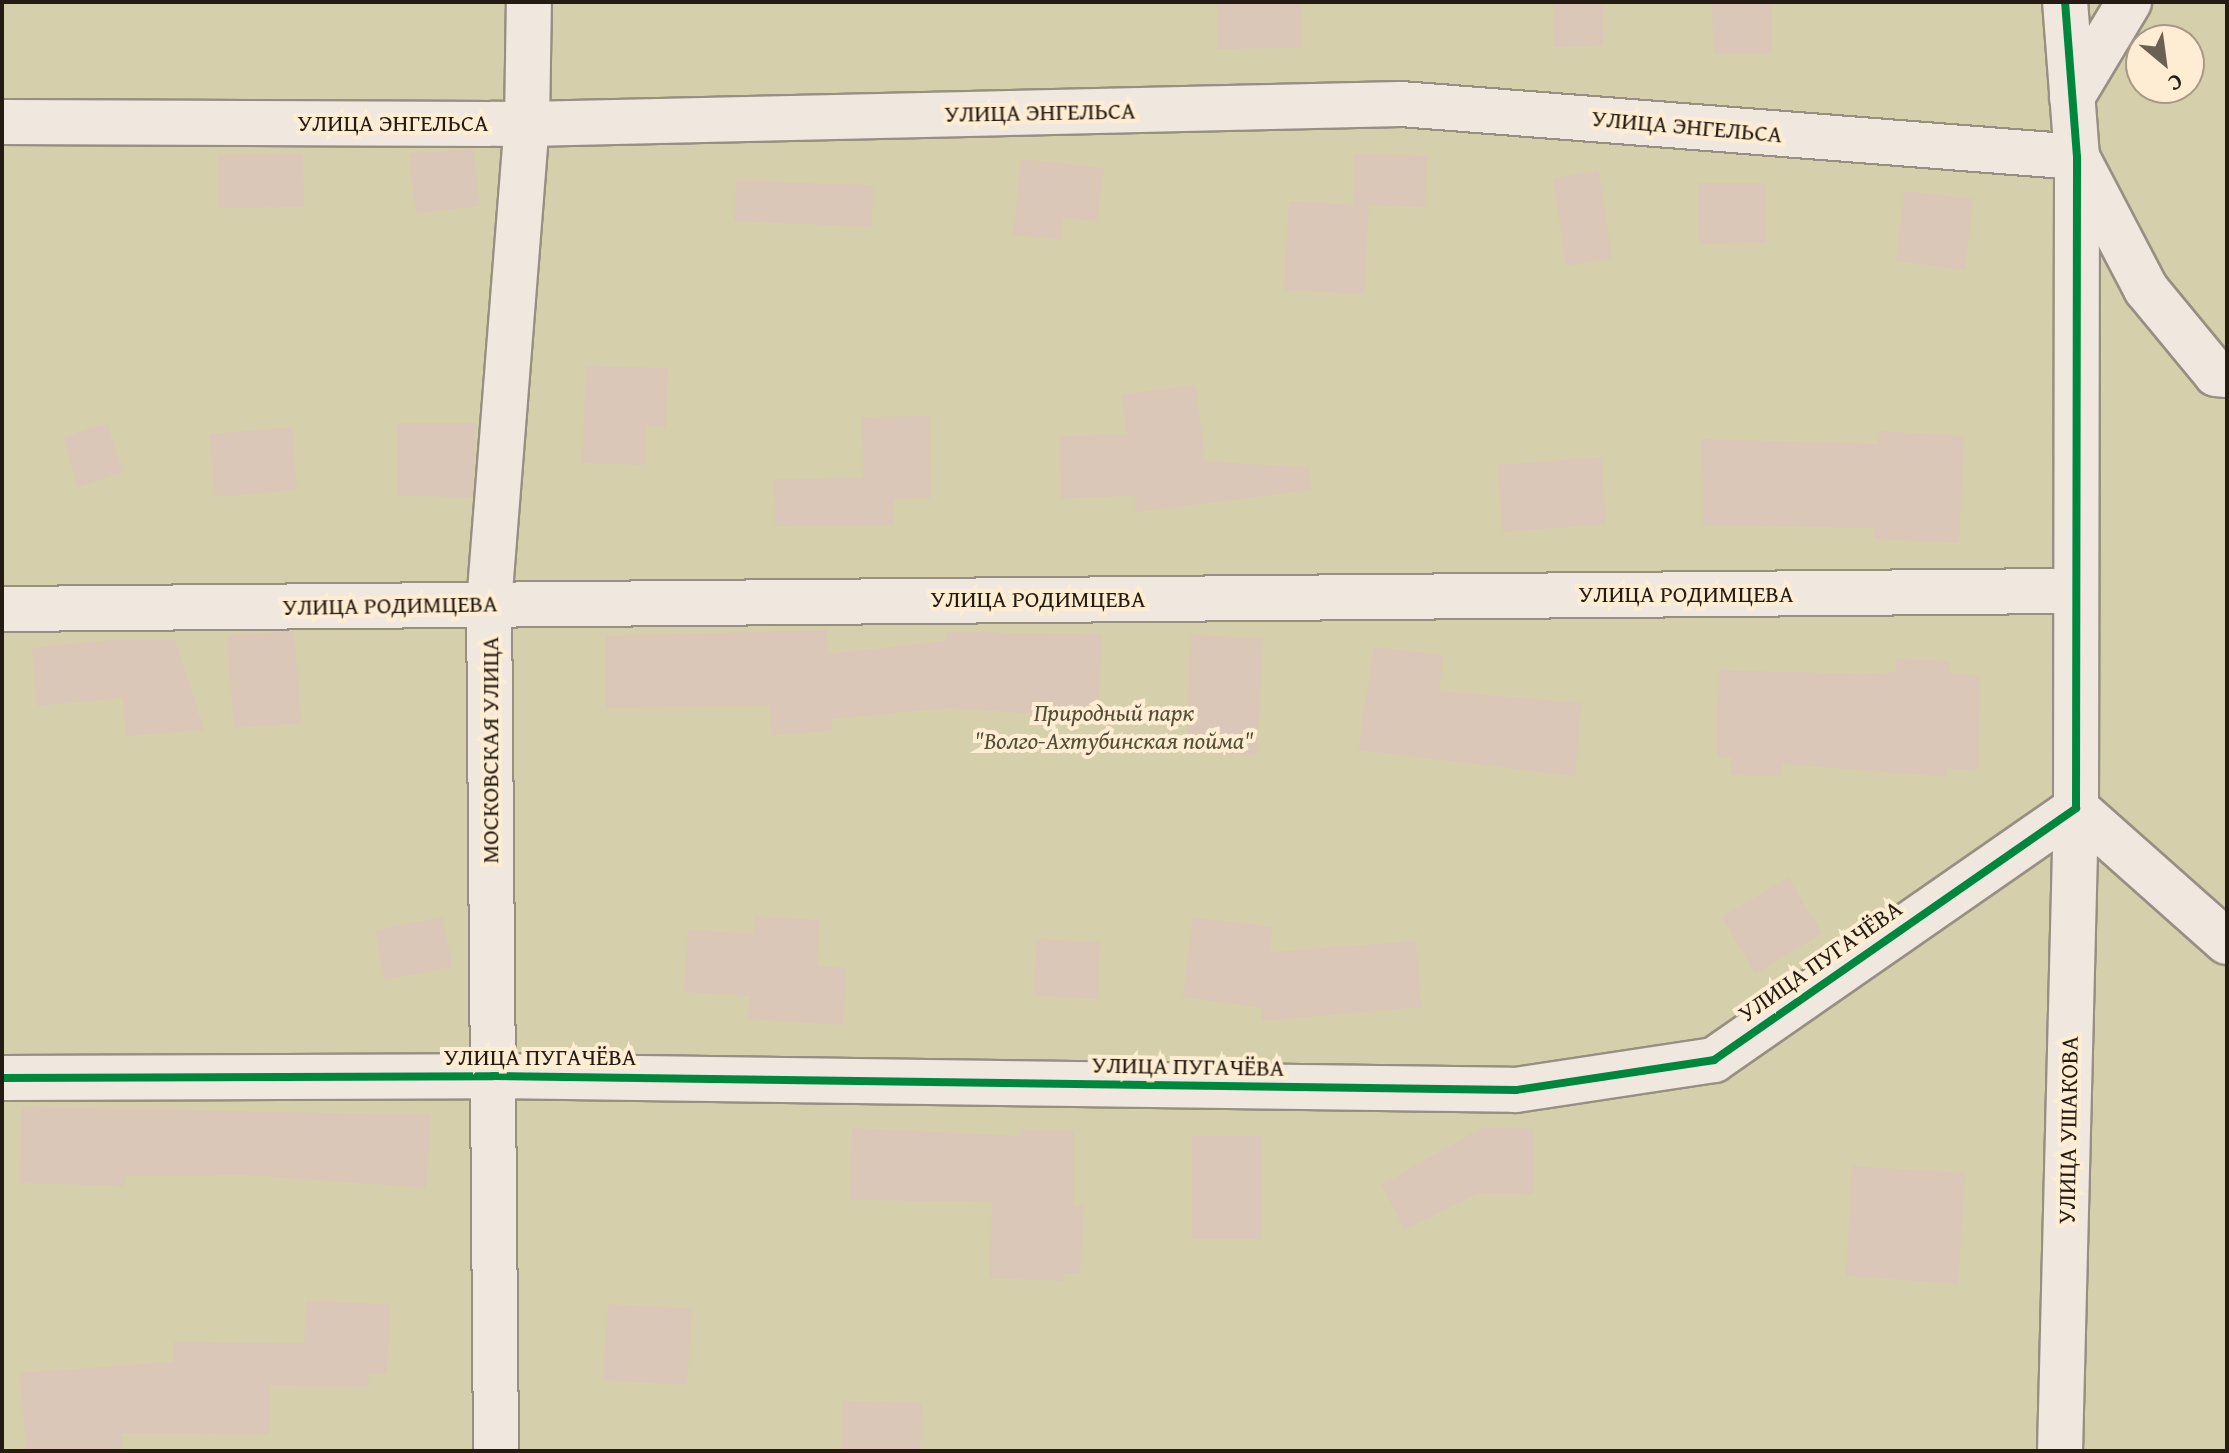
<!DOCTYPE html>
<meta charset="utf-8">
<style>
body{margin:0}
#map{position:relative;width:2229px;height:1453px;overflow:hidden;background:#efe0cb;font-family:"Gentium Book Plus",serif}
div>[style]{position:absolute}
.green>*{inset:0;background:#d5d0ab}
.building>*{inset:0;background:#dac7b7}
.roads{filter:drop-shadow(2px 0 #988f82) drop-shadow(-2px 0 #988f82) drop-shadow(0 2px #988f82) drop-shadow(0 -2px #988f82)}
.minor>*{height:44px;margin:-22px;padding:0 22px;transform-origin:22px;border-radius:22px;background:#f0e8de}
.cycleway>*{height:8px;margin:-4px;padding:0 4px;transform-origin:4px;border-radius:4px;background:#00873e}
span{translate:-50% -50%;white-space:nowrap;text-align:center;line-height:1.15;-webkit-text-stroke:8px #feedd3;paint-order:stroke}
.street-label{font-size:24px;color:#241c12}
.park-label{font-size:24px;color:#534e38;font-style:italic}
.frame{position:absolute;inset:0;border:4px solid #241c12;pointer-events:none}
.north{position:absolute;left:2125px;top:24px;width:80px;height:80px;box-sizing:border-box;background:#feedd3;border:2px solid #a79986;border-radius:50%;rotate:151deg;font-size:22px;font-weight:700;line-height:32px;text-align:center;color:#241c12}
.north::after{content:'';display:block;margin:auto;width:28px;height:36px;background:#6b6153;clip-path:polygon(50% 0,100% 100%,50% 72%,0 100%)}
</style>
<div id="map">
<div class="green">
<div style="clip-path:polygon(evenodd,2px 2px,2227px 2px,2227px 1451px,2px 1451px,2px 2px,2141px 40px,2189px 40px,2189px 88px,2141px 88px,2141px 40px)"></div>
</div>
<div class="building">
<div style="clip-path:polygon(1217px 2px,1301px 2px,1302px 48px,1217px 49px)"></div>
<div style="clip-path:polygon(1553px 2px,1603px 2px,1603px 46px,1553px 47px)"></div>
<div style="clip-path:polygon(1712px 2px,1772px 2px,1772px 53px,1713px 53px)"></div>
<div style="clip-path:polygon(473px 149px,480px 206px,416px 213px,409px 153px)"></div>
<div style="clip-path:polygon(303px 154px,304px 207px,218px 208px,218px 155px)"></div>
<div style="clip-path:polygon(1354px 154px,1427px 156px,1425px 207px,1353px 205px)"></div>
<div style="clip-path:polygon(1021px 159px,1104px 168px,1097px 221px,1063px 218px,1061px 240px,1013px 235px)"></div>
<div style="clip-path:polygon(1599px 171px,1612px 258px,1566px 266px,1553px 178px)"></div>
<div style="clip-path:polygon(736px 181px,873px 185px,872px 227px,734px 221px)"></div>
<div style="clip-path:polygon(1698px 183px,1765px 183px,1766px 243px,1699px 244px)"></div>
<div style="clip-path:polygon(1904px 191px,1973px 199px,1965px 270px,1896px 261px)"></div>
<div style="clip-path:polygon(1289px 201px,1369px 206px,1364px 294px,1284px 290px)"></div>
<div style="clip-path:polygon(586px 366px,668px 368px,666px 427px,646px 426px,645px 465px,582px 463px)"></div>
<div style="clip-path:polygon(1196px 385px,1205px 461px,1310px 468px,1311px 490px,1136px 512px,1134px 496px,1061px 498px,1060px 436px,1127px 435px,1122px 394px)"></div>
<div style="clip-path:polygon(930px 416px,931px 498px,894px 499px,894px 525px,775px 526px,774px 479px,863px 478px,862px 417px)"></div>
<div style="clip-path:polygon(107px 423px,123px 473px,78px 487px,63px 437px)"></div>
<div style="clip-path:polygon(398px 423px,476px 423px,472px 497px,398px 496px)"></div>
<div style="clip-path:polygon(292px 427px,297px 490px,215px 497px,210px 434px)"></div>
<div style="clip-path:polygon(1879px 431px,1964px 436px,1959px 543px,1874px 539px,1874px 528px,1703px 525px,1702px 439px,1878px 444px)"></div>
<div style="clip-path:polygon(1601px 457px,1606px 524px,1503px 532px,1498px 465px)"></div>
<div style="clip-path:polygon(827px 630px,828px 654px,946px 641px,946px 632px,1102px 634px,1098px 718px,947px 708px,832px 719px,832px 731px,772px 735px,770px 706px,606px 708px,606px 636px)"></div>
<div style="clip-path:polygon(294px 631px,301px 723px,234px 728px,227px 636px)"></div>
<div style="clip-path:polygon(1191px 635px,1263px 638px,1257px 755px,1186px 752px)"></div>
<div style="clip-path:polygon(111px 640px,175px 640px,204px 730px,126px 736px,123px 698px,37px 706px,32px 648px)"></div>
<div style="clip-path:polygon(1374px 647px,1444px 655px,1439px 691px,1581px 703px,1575px 776px,1358px 750px)"></div>
<div style="clip-path:polygon(1896px 659px,1950px 661px,1950px 674px,1980px 675px,1978px 770px,1947px 769px,1947px 777px,1782px 764px,1782px 776px,1730px 775px,1731px 757px,1717px 757px,1719px 670px,1865px 674px,1896px 672px)"></div>
<div style="clip-path:polygon(1788px 877px,1822px 933px,1755px 974px,1722px 917px)"></div>
<div style="clip-path:polygon(754px 916px,819px 920px,817px 966px,846px 968px,843px 1025px,748px 1019px,750px 996px,684px 992px,688px 930px,753px 934px)"></div>
<div style="clip-path:polygon(443px 917px,452px 967px,384px 980px,375px 930px)"></div>
<div style="clip-path:polygon(1193px 917px,1273px 927px,1270px 952px,1416px 941px,1421px 1007px,1261px 1021px,1262px 1008px,1183px 997px)"></div>
<div style="clip-path:polygon(1037px 939px,1100px 942px,1097px 999px,1034px 995px)"></div>
<div style="clip-path:polygon(22px 1107px,431px 1115px,426px 1188px,247px 1175px,125px 1176px,124px 1186px,20px 1183px)"></div>
<div style="clip-path:polygon(1483px 1127px,1533px 1129px,1533px 1194px,1479px 1193px,1405px 1230px,1381px 1185px)"></div>
<div style="clip-path:polygon(852px 1128px,1022px 1136px,1022px 1130px,1074px 1131px,1074px 1206px,1084px 1206px,1080px 1273px,1064px 1274px,1064px 1281px,989px 1278px,992px 1202px,850px 1200px)"></div>
<div style="clip-path:polygon(1192px 1136px,1261px 1136px,1261px 1239px,1192px 1239px)"></div>
<div style="clip-path:polygon(1852px 1166px,1965px 1173px,1958px 1284px,1846px 1276px)"></div>
<div style="clip-path:polygon(306px 1301px,390px 1304px,387px 1374px,369px 1373px,368px 1387px,270px 1385px,269px 1434px,121px 1433px,123px 1451px,26px 1451px,20px 1373px,173px 1362px,173px 1342px,304px 1343px)"></div>
<div style="clip-path:polygon(608px 1304px,692px 1309px,687px 1385px,603px 1380px)"></div>
<div style="clip-path:polygon(843px 1401px,922px 1403px,920px 1451px,842px 1451px)"></div>
</div>
<div class="roads">
<div class="minor">
<div style="left:2072px;top:97px;width:111px;rotate:-59deg"></div>
<div style="left:2px;top:122px;width:525px;rotate:0.22deg"></div>
<div style="left:527px;top:124px;width:874px;rotate:-1.31deg"></div>
<div style="left:1401px;top:104px;width:678px;rotate:4.48deg"></div>
<div style="left:2077px;top:157px;width:149px;rotate:62.4deg"></div>
<div style="left:2146px;top:289px;width:110px;rotate:50.5deg"></div>
<div style="left:2216px;top:374px;width:11px;rotate:5deg"></div>
<div style="left:2px;top:609px;width:2072px;rotate:-0.5deg"></div>
<div style="left:2076px;top:808px;width:202px;rotate:41.6deg"></div>
<div style="left:2px;top:1078px;width:491px;rotate:-0.2deg"></div>
<div style="left:493px;top:1076px;width:1023px;rotate:0.78deg"></div>
<div style="left:1516px;top:1090px;width:200px;rotate:-8.6deg"></div>
<div style="left:1714px;top:1060px;width:441px;rotate:-34.8deg"></div>
<div style="left:2076px;top:808px;width:651px;rotate:-89.91deg"></div>
<div style="left:2077px;top:157px;width:155px;rotate:-94.4deg"></div>
<div style="left:496px;top:1451px;width:847px;rotate:-90.47deg"></div>
<div style="left:489px;top:604px;width:482px;rotate:-85.5deg"></div>
<div style="left:527px;top:124px;width:122px;rotate:-89.1deg"></div>
<div style="left:2060px;top:1451px;width:643px;rotate:-88.57deg"></div>
</div>
</div>
<div class="cycleway">
<div style="left:2px;top:1078px;width:491px;rotate:-0.2deg"></div>
<div style="left:493px;top:1076px;width:1023px;rotate:0.78deg"></div>
<div style="left:1516px;top:1090px;width:200px;rotate:-8.6deg"></div>
<div style="left:1714px;top:1060px;width:441px;rotate:-34.8deg"></div>
<div style="left:2076px;top:808px;width:651px;rotate:-89.91deg"></div>
<div style="left:2077px;top:157px;width:155px;rotate:-94.4deg"></div>
</div>
<div class="street-label">
<span style="left:1040px;top:112px;rotate:-1deg">УЛИЦА ЭНГЕЛЬСА</span>
<span style="left:393px;top:123px">УЛИЦА ЭНГЕЛЬСА</span>
<span style="left:1687px;top:126px;rotate:5deg">УЛИЦА ЭНГЕЛЬСА</span>
<span style="left:1686px;top:594px">УЛИЦА РОДИМЦЕВА</span>
<span style="left:1038px;top:599px">УЛИЦА РОДИМЦЕВА</span>
<span style="left:390px;top:605px;rotate:-1deg">УЛИЦА РОДИМЦЕВА</span>
<span style="left:490px;top:750px;rotate:-90deg">МОСКОВСКАЯ УЛИЦА</span>
<span style="left:1820px;top:961px;rotate:-35deg">УЛИЦА ПУГАЧЁВА</span>
<span style="left:540px;top:1057px">УЛИЦА ПУГАЧЁВА</span>
<span style="left:1188px;top:1066px;rotate:1deg">УЛИЦА ПУГАЧЁВА</span>
<span style="left:2068px;top:1130px;rotate:-89deg">УЛИЦА УШАКОВА</span>
</div>
<div class="park-label">
<span style="left:1114px;top:727px">Природный парк<br>"Волго-Ахтубинская пойма"</span>
</div>
<div class="frame"></div>
<div class="north">С</div>
</div>
